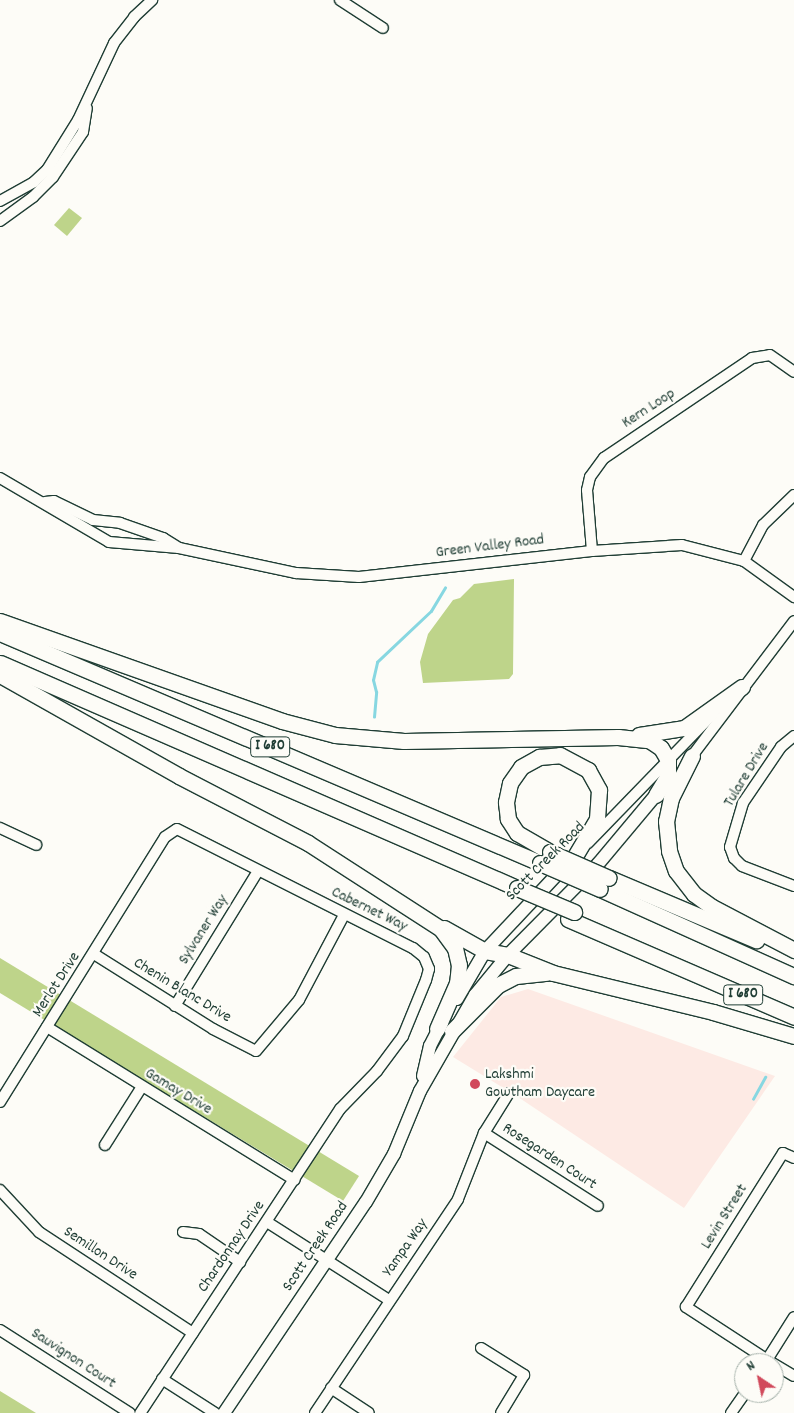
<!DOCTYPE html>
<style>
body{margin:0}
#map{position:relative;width:794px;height:1413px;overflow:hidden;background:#fdfcf7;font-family:Dekko,sans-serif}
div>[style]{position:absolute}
.built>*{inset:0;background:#fdeae4}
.green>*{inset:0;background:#bed48a}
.stream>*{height:2.5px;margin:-1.25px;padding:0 1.25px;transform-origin:1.25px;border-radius:1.25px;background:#87d7e1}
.roads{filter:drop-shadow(1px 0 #1f3d34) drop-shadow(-1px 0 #1f3d34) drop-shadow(0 1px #1f3d34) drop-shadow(0 -1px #1f3d34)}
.minor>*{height:10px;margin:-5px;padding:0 5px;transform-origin:5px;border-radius:5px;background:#fdfcf7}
.major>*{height:12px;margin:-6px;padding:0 6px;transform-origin:6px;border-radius:6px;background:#fdfcf7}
.highway>*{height:15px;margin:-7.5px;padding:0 7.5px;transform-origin:7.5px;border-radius:7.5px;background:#fdfcf7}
.bridges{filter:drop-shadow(1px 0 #1f3d34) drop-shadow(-1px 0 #1f3d34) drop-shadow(0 1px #1f3d34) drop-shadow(0 -1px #1f3d34)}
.highway-bridge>*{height:15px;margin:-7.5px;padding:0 7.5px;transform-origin:7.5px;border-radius:7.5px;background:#fdfcf7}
.dots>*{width:14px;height:14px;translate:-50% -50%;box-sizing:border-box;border:2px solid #fdfcf7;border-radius:50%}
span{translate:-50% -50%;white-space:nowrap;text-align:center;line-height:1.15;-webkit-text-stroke:4.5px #fdfcf7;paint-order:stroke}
.shield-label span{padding:1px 4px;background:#fdfcf7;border:1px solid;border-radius:4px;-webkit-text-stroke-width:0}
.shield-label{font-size:15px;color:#1f3d34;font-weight:700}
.street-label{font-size:16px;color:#1f3d34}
.poi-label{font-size:16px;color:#1f3d34}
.left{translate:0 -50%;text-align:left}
.north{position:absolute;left:734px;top:1353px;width:50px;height:50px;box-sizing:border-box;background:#fdfcf7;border:1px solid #a4b0a9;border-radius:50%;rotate:326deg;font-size:14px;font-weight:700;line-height:20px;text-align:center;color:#1f3d34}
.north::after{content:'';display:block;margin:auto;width:18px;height:22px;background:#d1495b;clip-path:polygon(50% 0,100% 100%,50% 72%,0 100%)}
</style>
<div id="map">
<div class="built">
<div style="clip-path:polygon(528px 989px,775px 1076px,684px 1208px,515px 1095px,453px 1057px,501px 997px)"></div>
</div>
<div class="green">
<div style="clip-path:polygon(69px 208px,82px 218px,67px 236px,54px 225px)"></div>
<div style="clip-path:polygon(514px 579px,513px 674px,509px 679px,423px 683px,420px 662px,428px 634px,453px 600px,460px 598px,474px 584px)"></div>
<div style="clip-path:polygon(0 958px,359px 1176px,343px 1201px,0 993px)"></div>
<div style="clip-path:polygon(0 1391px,36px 1413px,0 1413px)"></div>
</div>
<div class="stream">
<div style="left:374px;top:717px;width:25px;rotate:-85deg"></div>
<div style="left:376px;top:692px;width:12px;rotate:-104deg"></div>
<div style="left:373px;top:680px;width:18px;rotate:-77deg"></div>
<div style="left:377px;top:662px;width:74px;rotate:-43.4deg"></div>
<div style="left:431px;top:611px;width:27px;rotate:-59deg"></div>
<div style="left:753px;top:1099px;width:25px;rotate:-61deg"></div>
</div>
<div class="roads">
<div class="minor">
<div style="left:340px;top:0;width:51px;rotate:33.1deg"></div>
<div style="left:0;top:201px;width:39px;rotate:-29deg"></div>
<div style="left:34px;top:182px;width:18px;rotate:-43deg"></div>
<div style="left:47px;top:170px;width:59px;rotate:-58.2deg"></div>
<div style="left:78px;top:120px;width:85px;rotate:-64.9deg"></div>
<div style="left:114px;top:43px;width:33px;rotate:-52deg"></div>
<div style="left:134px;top:17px;width:25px;rotate:-43deg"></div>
<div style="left:0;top:221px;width:41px;rotate:-36deg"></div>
<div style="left:33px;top:197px;width:28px;rotate:-45deg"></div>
<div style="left:53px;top:177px;width:54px;rotate:-56.3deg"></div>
<div style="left:83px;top:132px;width:24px;rotate:-81deg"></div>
<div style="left:0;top:478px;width:126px;rotate:30.4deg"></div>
<div style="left:109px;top:542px;width:70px;rotate:4.9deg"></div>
<div style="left:179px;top:548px;width:120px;rotate:12.1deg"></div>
<div style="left:296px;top:573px;width:63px;rotate:3.6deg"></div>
<div style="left:359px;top:577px;width:234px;rotate:-6.4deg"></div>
<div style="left:592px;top:551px;width:90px;rotate:-3.8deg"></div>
<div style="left:682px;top:545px;width:64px;rotate:14.5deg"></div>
<div style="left:744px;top:561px;width:62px;rotate:35.8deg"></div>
<div style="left:45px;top:502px;width:9px;rotate:-6deg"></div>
<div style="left:54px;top:501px;width:43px;rotate:26deg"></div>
<div style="left:93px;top:520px;width:27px;rotate:6deg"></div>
<div style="left:120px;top:523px;width:46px;rotate:19.2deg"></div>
<div style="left:163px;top:538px;width:19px;rotate:32deg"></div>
<div style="left:592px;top:551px;width:61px;rotate:-94.7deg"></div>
<div style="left:587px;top:490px;width:13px;rotate:-77deg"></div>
<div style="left:590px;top:477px;width:24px;rotate:-54deg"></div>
<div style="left:604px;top:458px;width:179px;rotate:-34deg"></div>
<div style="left:752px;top:358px;width:18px;rotate:-9deg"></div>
<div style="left:770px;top:355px;width:29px;rotate:35deg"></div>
<div style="left:744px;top:561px;width:41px;rotate:-62.2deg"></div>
<div style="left:763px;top:525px;width:43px;rotate:-44.1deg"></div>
<div style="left:794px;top:736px;width:17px;rotate:140deg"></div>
<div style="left:781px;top:747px;width:68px;rotate:124.2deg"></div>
<div style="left:743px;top:803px;width:46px;rotate:106.5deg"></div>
<div style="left:730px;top:847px;width:12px;rotate:70deg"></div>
<div style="left:734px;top:858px;width:11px;rotate:45deg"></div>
<div style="left:742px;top:866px;width:56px;rotate:21deg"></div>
<div style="left:689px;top:760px;width:174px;rotate:-52.9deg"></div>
<div style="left:0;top:828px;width:40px;rotate:25deg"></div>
<div style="left:588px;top:843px;width:181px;rotate:-45.9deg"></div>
<div style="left:94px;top:954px;width:141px;rotate:32.2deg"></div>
<div style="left:213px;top:1029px;width:48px;rotate:27.1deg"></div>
<div style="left:256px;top:1051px;width:67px;rotate:-49.9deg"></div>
<div style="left:299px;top:1000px;width:96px;rotate:-62.1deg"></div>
<div style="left:175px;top:1006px;width:158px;rotate:-58.4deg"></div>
<div style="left:47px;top:1027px;width:291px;rotate:31.7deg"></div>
<div style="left:0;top:1102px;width:312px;rotate:-58.1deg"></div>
<div style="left:165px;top:837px;width:14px;rotate:-34deg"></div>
<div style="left:177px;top:829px;width:264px;rotate:26.8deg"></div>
<div style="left:413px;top:948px;width:14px;rotate:39deg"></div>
<div style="left:424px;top:957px;width:13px;rotate:67deg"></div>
<div style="left:429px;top:969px;width:11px;rotate:105deg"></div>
<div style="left:426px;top:980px;width:61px;rotate:112.3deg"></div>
<div style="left:403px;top:1036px;width:44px;rotate:126.6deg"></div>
<div style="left:377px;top:1071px;width:53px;rotate:134.2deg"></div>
<div style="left:340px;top:1109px;width:364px;rotate:123.3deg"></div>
<div style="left:484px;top:1133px;width:135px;rotate:32.6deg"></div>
<div style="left:105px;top:1145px;width:67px;rotate:-57.7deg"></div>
<div style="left:0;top:1190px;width:57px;rotate:47.1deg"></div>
<div style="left:39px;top:1232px;width:184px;rotate:33.3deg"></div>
<div style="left:267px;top:1222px;width:145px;rotate:32.6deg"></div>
<div style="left:183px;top:1232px;width:16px;rotate:7deg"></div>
<div style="left:199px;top:1234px;width:50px;rotate:34.3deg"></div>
<div style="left:0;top:1330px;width:154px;rotate:32.6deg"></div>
<div style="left:481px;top:1348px;width:51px;rotate:32.1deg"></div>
<div style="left:524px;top:1375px;width:44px;rotate:121.2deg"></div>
<div style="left:765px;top:1363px;width:54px;rotate:-57.8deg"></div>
<div style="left:772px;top:1363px;width:103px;rotate:-146.9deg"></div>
<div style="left:686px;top:1307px;width:182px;rotate:-57.8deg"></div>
<div style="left:783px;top:1153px;width:12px;rotate:24deg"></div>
<div style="left:774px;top:1364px;width:23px;rotate:31deg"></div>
<div style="left:162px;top:1379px;width:63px;rotate:32.7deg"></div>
<div style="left:331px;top:1388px;width:45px;rotate:33.3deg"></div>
<div style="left:315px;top:1413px;width:257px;rotate:-56.2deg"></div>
<div style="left:458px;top:1199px;width:71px;rotate:-68.5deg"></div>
<div style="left:484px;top:1133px;width:47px;rotate:-58deg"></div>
<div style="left:731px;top:1413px;width:24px;rotate:-55deg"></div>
</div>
<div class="major">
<div style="left:457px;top:999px;width:56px;rotate:-59.7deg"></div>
<div style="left:485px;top:951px;width:117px;rotate:-46.7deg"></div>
<div style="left:423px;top:1076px;width:31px;rotate:-77deg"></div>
<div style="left:430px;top:1046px;width:27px;rotate:-63deg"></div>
<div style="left:224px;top:1413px;width:254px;rotate:-56.1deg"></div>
<div style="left:366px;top:1202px;width:56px;rotate:-59.7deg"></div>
<div style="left:394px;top:1154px;width:68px;rotate:-67.6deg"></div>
<div style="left:420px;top:1091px;width:111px;rotate:-60.2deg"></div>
<div style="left:475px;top:995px;width:52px;rotate:-50.5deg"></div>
<div style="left:508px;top:955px;width:128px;rotate:-45.3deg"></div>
<div style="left:598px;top:864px;width:90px;rotate:-50deg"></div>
</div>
<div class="highway">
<div style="left:0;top:621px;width:299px;rotate:19.5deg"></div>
<div style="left:282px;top:721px;width:55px;rotate:14.8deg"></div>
<div style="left:335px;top:735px;width:69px;rotate:5deg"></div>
<div style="left:404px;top:741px;width:214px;rotate:-1.1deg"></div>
<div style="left:618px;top:737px;width:31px;rotate:6deg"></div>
<div style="left:649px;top:740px;width:14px;rotate:34deg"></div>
<div style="left:661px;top:748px;width:14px;rotate:60deg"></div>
<div style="left:668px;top:760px;width:15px;rotate:90deg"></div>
<div style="left:668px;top:775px;width:23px;rotate:121deg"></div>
<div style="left:0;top:633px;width:587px;rotate:23.07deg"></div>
<div style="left:0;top:663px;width:564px;rotate:23.52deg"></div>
<div style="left:0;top:675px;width:206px;rotate:29.4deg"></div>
<div style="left:179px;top:776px;width:145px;rotate:27.4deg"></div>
<div style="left:308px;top:843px;width:158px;rotate:32.9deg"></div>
<div style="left:441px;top:929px;width:24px;rotate:54deg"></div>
<div style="left:455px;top:948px;width:17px;rotate:77deg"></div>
<div style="left:459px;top:965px;width:18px;rotate:96deg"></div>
<div style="left:457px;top:983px;width:50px;rotate:113.5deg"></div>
<div style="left:639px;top:735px;width:46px;rotate:-8.8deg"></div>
<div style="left:684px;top:728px;width:71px;rotate:-35.3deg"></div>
<div style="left:692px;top:756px;width:47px;rotate:116.6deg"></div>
<div style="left:671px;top:798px;width:24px;rotate:102deg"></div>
<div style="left:666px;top:821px;width:30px;rotate:84deg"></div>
<div style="left:669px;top:851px;width:21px;rotate:71deg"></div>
<div style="left:676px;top:871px;width:29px;rotate:52deg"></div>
<div style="left:694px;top:894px;width:22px;rotate:36deg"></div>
<div style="left:712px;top:907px;width:93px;rotate:27.7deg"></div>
<div style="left:550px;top:852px;width:38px;rotate:-150deg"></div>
<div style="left:517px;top:833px;width:17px;rotate:-123deg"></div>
<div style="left:508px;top:819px;width:17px;rotate:-97deg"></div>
<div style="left:506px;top:802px;width:19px;rotate:-78deg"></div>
<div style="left:510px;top:783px;width:19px;rotate:-55deg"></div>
<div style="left:521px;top:767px;width:21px;rotate:-29deg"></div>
<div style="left:539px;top:757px;width:21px;rotate:-5deg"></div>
<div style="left:560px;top:755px;width:32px;rotate:28deg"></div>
<div style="left:588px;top:770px;width:23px;rotate:61deg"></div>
<div style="left:599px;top:790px;width:29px;rotate:94deg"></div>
<div style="left:597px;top:819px;width:43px;rotate:120.7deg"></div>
<div style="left:609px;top:878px;width:160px;rotate:22.9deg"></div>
<div style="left:600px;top:889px;width:213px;rotate:24.2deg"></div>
<div style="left:568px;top:919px;width:246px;rotate:23.4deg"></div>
<div style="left:444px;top:928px;width:47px;rotate:29.3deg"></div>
<div style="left:485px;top:951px;width:23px;rotate:10deg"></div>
<div style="left:508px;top:955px;width:48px;rotate:21.8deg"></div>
<div style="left:553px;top:973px;width:165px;rotate:13.7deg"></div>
<div style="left:713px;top:1012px;width:84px;rotate:16.5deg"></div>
<div style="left:452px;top:1031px;width:65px;rotate:-45deg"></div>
<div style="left:498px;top:985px;width:20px;rotate:-27deg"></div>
<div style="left:516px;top:976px;width:31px;rotate:-6deg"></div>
</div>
</div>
<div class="bridges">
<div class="highway-bridge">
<div style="left:550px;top:852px;width:64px;rotate:23.8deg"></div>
<div style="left:540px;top:863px;width:65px;rotate:23.4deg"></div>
<div style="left:517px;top:888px;width:62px;rotate:22.8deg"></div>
</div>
</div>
<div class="dots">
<div style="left:475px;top:1084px;background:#d1495b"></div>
</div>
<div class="shield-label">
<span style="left:270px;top:747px">I 680</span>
<span style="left:743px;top:995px">I 680</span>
</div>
<div class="street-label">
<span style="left:649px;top:409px;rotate:-33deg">Kern Loop</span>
<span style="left:490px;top:547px;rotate:-7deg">Green Valley Road</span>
<span style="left:747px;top:775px;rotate:-59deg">Tulare Drive</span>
<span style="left:546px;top:862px;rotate:-45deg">Scott Creek Road</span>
<span style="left:369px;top:910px;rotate:26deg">Cabernet Way</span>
<span style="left:204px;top:930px;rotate:-58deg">Sylvaner Way</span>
<span style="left:57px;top:985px;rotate:-57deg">Merlot Drive</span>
<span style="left:182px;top:991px;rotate:31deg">Chenin Blanc Drive</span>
<span style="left:178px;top:1092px;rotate:31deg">Gamay Drive</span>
<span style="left:549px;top:1157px;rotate:33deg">Rosegarden Court</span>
<span style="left:725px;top:1217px;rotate:-58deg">Levin Street</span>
<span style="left:232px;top:1247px;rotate:-56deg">Chardonnay Drive</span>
<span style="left:316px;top:1247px;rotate:-56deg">Scott Creek Road</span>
<span style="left:406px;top:1248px;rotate:-55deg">Yampa Way</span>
<span style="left:100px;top:1254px;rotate:33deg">Semillon Drive</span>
<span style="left:73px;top:1359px;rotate:33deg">Sauvignon Court</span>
</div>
<div class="poi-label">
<span class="left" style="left:485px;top:1084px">Lakshmi<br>Gowtham Daycare</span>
</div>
<div class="north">N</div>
</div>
